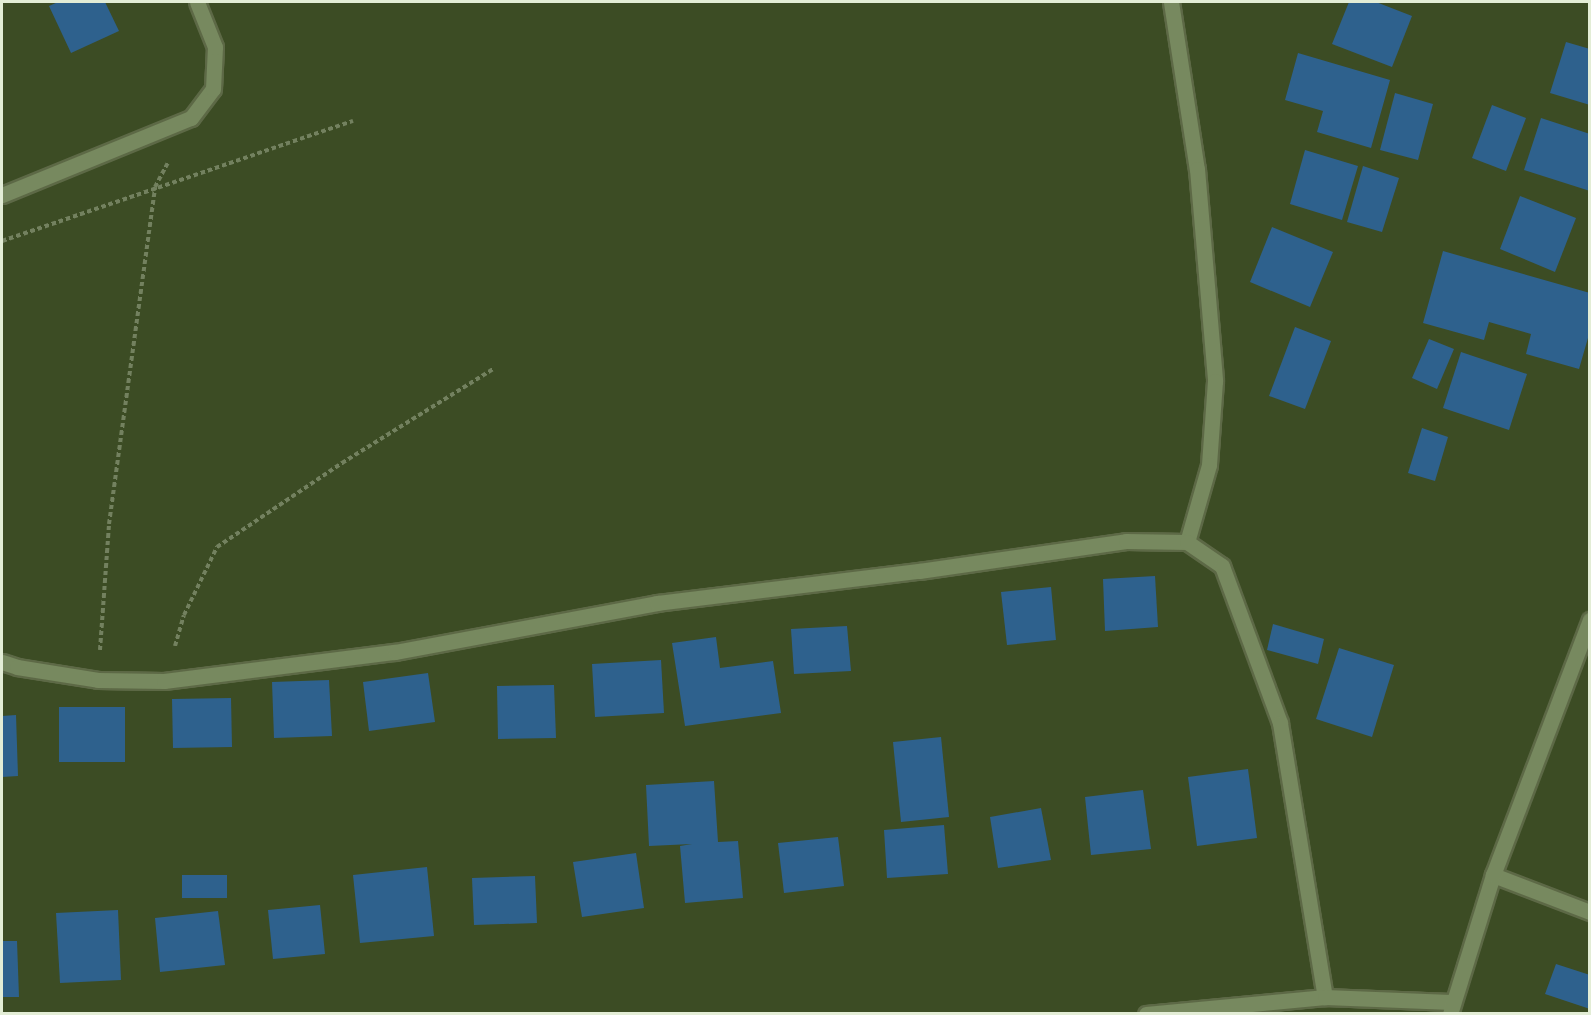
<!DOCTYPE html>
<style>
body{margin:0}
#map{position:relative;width:1591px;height:1015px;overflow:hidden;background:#3c4c24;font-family:Montserrat,sans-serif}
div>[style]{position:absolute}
.building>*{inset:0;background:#2e618d}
.path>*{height:4px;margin-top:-2px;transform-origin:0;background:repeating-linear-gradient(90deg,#73815f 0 4.5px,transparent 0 7.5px)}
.roads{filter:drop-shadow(2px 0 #5d6946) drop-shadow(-2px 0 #5d6946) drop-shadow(0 2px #5d6946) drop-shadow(0 -2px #5d6946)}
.minor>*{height:15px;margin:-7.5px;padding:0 7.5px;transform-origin:7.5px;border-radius:7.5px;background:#77895f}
span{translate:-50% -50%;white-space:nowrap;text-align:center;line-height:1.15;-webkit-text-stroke:4.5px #272f1d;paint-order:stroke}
.frame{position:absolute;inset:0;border:3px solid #e3edd6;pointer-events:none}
</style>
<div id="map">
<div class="building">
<div style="clip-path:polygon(58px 2px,105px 2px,119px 31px,71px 53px,49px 6px)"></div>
<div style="clip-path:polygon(1349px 2px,1376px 2px,1412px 16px,1392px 67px,1332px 44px)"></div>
<div style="clip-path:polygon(1566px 42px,1590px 49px,1590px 105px,1550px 93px)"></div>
<div style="clip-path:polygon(1298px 53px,1390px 80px,1371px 148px,1317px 132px,1323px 111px,1285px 100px)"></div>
<div style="clip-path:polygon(1395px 93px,1433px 104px,1418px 160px,1380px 150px)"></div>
<div style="clip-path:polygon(1492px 105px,1526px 118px,1506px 171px,1472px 158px)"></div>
<div style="clip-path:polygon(1541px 118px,1590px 134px,1590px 191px,1524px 170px)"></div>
<div style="clip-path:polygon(1305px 150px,1358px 166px,1342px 220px,1290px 204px)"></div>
<div style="clip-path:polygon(1363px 166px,1399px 178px,1382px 232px,1347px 222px)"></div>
<div style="clip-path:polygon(1520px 196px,1576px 218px,1555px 272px,1500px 249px)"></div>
<div style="clip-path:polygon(1272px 227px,1333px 252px,1310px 307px,1250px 282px)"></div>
<div style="clip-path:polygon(1443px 251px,1590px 293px,1590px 331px,1579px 369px,1526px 354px,1531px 334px,1489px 322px,1484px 340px,1423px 323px)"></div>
<div style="clip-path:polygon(1295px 327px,1331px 341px,1305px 409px,1269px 396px)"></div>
<div style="clip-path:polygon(1429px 339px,1454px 349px,1437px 389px,1412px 378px)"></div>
<div style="clip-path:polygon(1461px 352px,1527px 374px,1509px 430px,1443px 408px)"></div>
<div style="clip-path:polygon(1422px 428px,1448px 437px,1435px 481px,1408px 473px)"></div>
<div style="clip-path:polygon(1155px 576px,1158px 627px,1105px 631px,1103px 579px)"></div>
<div style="clip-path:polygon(1051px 587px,1056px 640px,1007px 645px,1001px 592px)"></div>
<div style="clip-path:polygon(1273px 624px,1324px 639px,1318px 664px,1267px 650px)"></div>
<div style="clip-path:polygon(847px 626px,851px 671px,794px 674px,791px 629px)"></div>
<div style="clip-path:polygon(716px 637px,720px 668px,773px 661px,781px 713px,685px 726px,672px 643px)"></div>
<div style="clip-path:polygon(1339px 648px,1394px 665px,1372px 737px,1316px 719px)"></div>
<div style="clip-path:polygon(661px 660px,664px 713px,595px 717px,592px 664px)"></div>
<div style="clip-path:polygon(428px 673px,435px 722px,369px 731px,363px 682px)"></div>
<div style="clip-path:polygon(329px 680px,332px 736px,274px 738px,272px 682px)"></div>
<div style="clip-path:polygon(554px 685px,556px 738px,498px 739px,497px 686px)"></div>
<div style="clip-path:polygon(231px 698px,232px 747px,173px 748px,172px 699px)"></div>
<div style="clip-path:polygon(59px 707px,125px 707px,125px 762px,59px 762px)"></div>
<div style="clip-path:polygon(16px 715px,18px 776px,2px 777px,2px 716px)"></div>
<div style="clip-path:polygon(941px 737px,949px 817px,901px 822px,893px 742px)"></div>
<div style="clip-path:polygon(1248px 769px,1257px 838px,1197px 846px,1188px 777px)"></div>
<div style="clip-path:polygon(714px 781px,718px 842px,738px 841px,743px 898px,685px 903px,680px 846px,692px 844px,649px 846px,646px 785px)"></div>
<div style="clip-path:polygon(1143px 790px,1151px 849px,1091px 855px,1085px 797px)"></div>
<div style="clip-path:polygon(1041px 808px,1051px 860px,998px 868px,990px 817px)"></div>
<div style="clip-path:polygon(944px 825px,948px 874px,887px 878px,884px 830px)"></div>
<div style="clip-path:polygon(838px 837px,844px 886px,784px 893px,778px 843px)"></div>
<div style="clip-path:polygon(636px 853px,644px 908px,582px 917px,573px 862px)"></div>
<div style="clip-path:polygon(427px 867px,434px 936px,360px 943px,353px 875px)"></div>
<div style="clip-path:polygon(182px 875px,227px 875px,227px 898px,182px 898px)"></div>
<div style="clip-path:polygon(535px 876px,537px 923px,474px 925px,472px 878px)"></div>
<div style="clip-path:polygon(320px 905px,325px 954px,273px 959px,268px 910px)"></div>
<div style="clip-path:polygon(118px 910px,121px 980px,60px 983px,56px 913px)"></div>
<div style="clip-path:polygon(218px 911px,225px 965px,160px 972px,155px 918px)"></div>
<div style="clip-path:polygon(2px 941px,17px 941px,19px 997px,2px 997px)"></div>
<div style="clip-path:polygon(1556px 964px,1590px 975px,1590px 1009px,1545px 994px)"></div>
</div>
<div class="path">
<div style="left:2px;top:241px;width:371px;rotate:-18.9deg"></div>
<div style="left:175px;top:646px;width:32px;rotate:-74deg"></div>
<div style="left:184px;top:615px;width:76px;rotate:-64.1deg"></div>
<div style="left:217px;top:547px;width:151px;rotate:-33.9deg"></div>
<div style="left:342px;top:463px;width:178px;rotate:-31.9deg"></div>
<div style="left:100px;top:650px;width:126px;rotate:-85.9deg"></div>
<div style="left:109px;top:524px;width:340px;rotate:-82.2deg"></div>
<div style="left:155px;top:187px;width:27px;rotate:-62deg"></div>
</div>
<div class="roads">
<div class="minor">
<div style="left:1171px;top:2px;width:169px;rotate:81.2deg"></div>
<div style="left:1197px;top:169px;width:213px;rotate:85.1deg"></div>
<div style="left:1215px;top:381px;width:84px;rotate:94.1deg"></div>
<div style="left:1209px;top:465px;width:80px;rotate:105.9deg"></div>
<div style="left:2px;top:195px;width:204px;rotate:-22.2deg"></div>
<div style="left:191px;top:118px;width:36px;rotate:-53deg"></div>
<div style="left:213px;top:89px;width:42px;rotate:-87.3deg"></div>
<div style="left:215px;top:47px;width:48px;rotate:-111.8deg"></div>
<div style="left:2px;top:662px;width:16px;rotate:18deg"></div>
<div style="left:17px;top:667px;width:82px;rotate:9.1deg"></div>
<div style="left:98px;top:680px;width:66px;rotate:0.9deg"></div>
<div style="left:164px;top:681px;width:233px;rotate:-7.2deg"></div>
<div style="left:395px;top:652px;width:267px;rotate:-10.6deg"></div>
<div style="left:657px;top:603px;width:264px;rotate:-7deg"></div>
<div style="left:919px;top:571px;width:209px;rotate:-8.2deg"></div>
<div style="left:1126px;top:541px;width:61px;rotate:0.9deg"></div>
<div style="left:1187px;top:542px;width:42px;rotate:34.4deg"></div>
<div style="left:1222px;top:566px;width:167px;rotate:69.7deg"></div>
<div style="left:1280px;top:723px;width:278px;rotate:80.7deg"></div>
<div style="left:1493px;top:875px;width:104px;rotate:20.9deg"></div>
<div style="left:1146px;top:1014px;width:180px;rotate:-5.4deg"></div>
<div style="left:1325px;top:997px;width:126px;rotate:2.3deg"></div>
<div style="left:1450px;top:1014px;width:145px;rotate:-72.8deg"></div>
<div style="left:1493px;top:875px;width:273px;rotate:-69.2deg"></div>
</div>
</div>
<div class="frame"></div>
</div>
